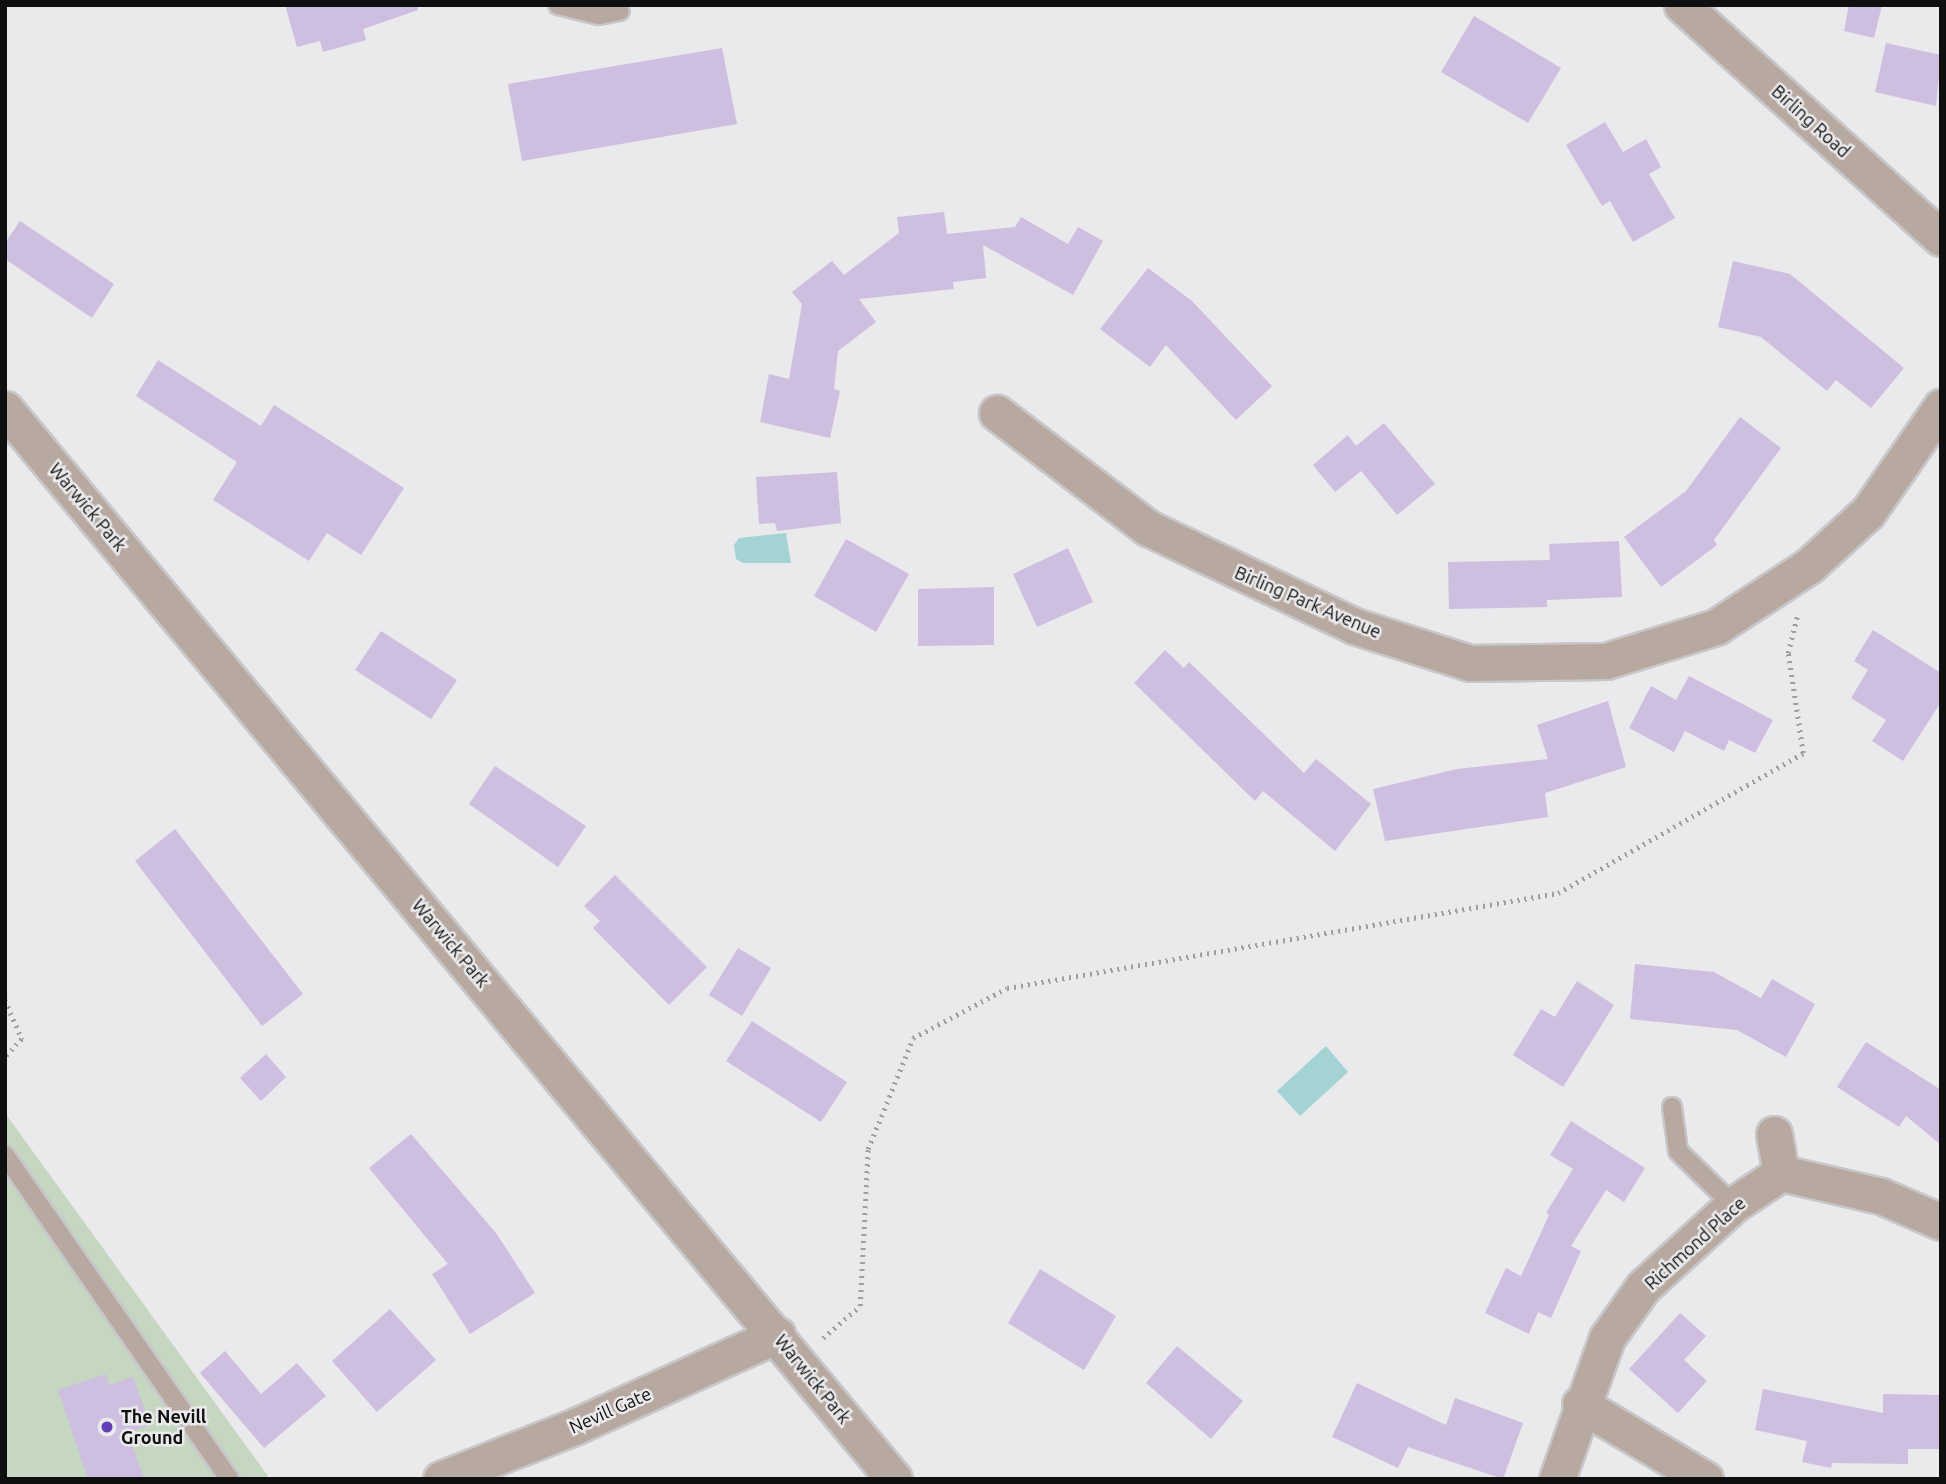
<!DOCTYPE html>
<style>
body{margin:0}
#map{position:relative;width:1946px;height:1484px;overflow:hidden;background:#eae9ec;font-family:Ubuntu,sans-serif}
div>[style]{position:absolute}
.green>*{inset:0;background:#c5d6c1}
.water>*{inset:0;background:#a4d3d3}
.building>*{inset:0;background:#cebee0}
.path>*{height:4.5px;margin-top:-2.25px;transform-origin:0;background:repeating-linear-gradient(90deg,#9e9d9f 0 2px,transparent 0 7px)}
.roads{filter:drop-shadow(2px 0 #c7c6c9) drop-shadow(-2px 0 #c7c6c9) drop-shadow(0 2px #c7c6c9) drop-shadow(0 -2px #c7c6c9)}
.service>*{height:18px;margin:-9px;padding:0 9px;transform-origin:9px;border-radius:9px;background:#b7a99f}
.minor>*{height:35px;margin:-17.5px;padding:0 17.5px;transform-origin:17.5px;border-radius:17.5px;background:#b7a99f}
.dots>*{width:19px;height:19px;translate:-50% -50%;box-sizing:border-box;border:4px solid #eae9ec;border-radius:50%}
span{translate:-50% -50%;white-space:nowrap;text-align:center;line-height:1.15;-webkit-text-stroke:5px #eae9ec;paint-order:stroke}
.street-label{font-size:18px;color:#100f10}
.poi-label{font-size:18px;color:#100f10;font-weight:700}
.left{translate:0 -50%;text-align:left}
.frame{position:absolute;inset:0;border:7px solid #100f10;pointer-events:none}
</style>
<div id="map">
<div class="green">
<div style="clip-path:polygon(5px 1113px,268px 1476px,265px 1479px,5px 1479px)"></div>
</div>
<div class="water">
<div style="clip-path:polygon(786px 533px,791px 563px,743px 563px,736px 559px,734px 545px,739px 538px)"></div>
<div style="clip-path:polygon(1326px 1046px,1348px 1072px,1300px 1116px,1277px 1091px)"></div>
</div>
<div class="building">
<div style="clip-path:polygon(285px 5px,418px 5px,418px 10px,363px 29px,366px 40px,323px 52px,320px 41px,297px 47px)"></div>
<div style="clip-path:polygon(1849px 5px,1882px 5px,1874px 38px,1844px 31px)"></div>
<div style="clip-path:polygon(1474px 16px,1561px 68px,1528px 123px,1441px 72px)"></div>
<div style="clip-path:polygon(1886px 43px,1941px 55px,1936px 106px,1875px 92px)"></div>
<div style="clip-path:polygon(722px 48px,737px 124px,522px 161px,508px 84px)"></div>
<div style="clip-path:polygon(1605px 122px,1623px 152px,1646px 139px,1661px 167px,1649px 174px,1675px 218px,1633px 242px,1610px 201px,1602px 206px,1566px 145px)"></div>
<div style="clip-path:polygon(944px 212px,947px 234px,1015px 227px,1021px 217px,1068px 244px,1078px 227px,1103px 241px,1073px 295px,983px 245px,986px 278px,953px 282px,954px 289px,859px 299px,876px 322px,838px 351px,834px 389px,840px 391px,830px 438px,760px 422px,769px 374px,789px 379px,802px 304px,792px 292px,832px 261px,844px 275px,899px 233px,897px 217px)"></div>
<div style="clip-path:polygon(20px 221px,114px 284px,92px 318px,5px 259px,5px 243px)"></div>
<div style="clip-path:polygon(1733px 261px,1790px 274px,1904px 368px,1871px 408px,1836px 380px,1827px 391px,1761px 337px,1718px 327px)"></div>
<div style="clip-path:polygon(1148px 268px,1192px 301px,1272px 386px,1236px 420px,1166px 345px,1150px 367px,1100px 329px)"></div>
<div style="clip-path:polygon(158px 360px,261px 426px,274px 405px,404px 488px,361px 555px,327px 533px,309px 561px,213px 500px,237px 462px,136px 396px)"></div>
<div style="clip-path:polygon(1740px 417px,1781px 448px,1714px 540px,1717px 545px,1661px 587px,1624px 537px,1686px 491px)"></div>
<div style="clip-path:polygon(1384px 423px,1435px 484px,1397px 515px,1361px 471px,1335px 492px,1313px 465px,1348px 435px,1356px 446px)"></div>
<div style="clip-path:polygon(837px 472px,841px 523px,777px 531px,775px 523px,759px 524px,756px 477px)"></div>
<div style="clip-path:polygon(846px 539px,909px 574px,876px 632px,814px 596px)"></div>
<div style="clip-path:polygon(1619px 541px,1622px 597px,1547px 600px,1547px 607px,1449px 609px,1448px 562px,1550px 560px,1549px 544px)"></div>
<div style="clip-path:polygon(1068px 548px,1093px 602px,1037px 627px,1013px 574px)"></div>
<div style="clip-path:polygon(994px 587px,994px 645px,918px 646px,918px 589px)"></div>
<div style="clip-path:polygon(1873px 630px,1941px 673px,1941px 702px,1903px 761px,1872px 741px,1886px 720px,1851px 698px,1868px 670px,1854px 661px)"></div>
<div style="clip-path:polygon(381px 631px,457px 680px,431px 719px,355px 670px)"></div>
<div style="clip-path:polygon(1165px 650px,1184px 668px,1189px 662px,1304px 773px,1316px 759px,1371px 804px,1335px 851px,1263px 791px,1255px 801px,1134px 683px)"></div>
<div style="clip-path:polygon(1689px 676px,1773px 720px,1755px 753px,1729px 740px,1724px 751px,1685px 731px,1674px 752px,1629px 728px,1651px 686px,1676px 700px)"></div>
<div style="clip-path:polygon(1608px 701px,1626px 767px,1545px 793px,1548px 817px,1385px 841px,1373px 789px,1457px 769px,1548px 759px,1537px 725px)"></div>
<div style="clip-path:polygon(495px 766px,586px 826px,558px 867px,469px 804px)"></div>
<div style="clip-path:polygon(175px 829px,303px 994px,262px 1026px,135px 861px)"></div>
<div style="clip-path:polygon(615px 875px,707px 967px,669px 1005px,593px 928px,600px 921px,584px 906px)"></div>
<div style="clip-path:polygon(738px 948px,771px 968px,742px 1016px,709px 995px)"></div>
<div style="clip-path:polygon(1635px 964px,1714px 972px,1761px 998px,1772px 979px,1815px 1004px,1786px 1057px,1737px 1030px,1630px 1019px)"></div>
<div style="clip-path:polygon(1577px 981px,1614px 1005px,1563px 1087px,1513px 1055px,1541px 1009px,1555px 1017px)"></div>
<div style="clip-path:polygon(752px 1021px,847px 1082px,821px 1122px,726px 1061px)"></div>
<div style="clip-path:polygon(1866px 1042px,1941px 1090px,1941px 1145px,1906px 1116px,1899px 1127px,1837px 1087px)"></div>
<div style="clip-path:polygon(266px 1054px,286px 1077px,261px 1101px,240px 1078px)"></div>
<div style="clip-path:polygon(1571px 1121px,1645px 1168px,1624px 1202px,1606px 1190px,1571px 1246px,1581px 1251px,1551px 1318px,1538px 1312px,1529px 1334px,1485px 1313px,1506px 1268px,1521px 1276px,1549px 1215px,1546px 1213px,1573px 1169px,1550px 1155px)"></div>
<div style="clip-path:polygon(411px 1134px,496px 1233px,535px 1293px,470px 1334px,432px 1274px,448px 1264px,369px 1168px)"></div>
<div style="clip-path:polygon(1040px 1269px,1116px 1316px,1084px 1370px,1008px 1323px)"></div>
<div style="clip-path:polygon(390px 1309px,436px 1360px,377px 1412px,332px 1361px)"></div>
<div style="clip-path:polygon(1680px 1313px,1706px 1336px,1684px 1360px,1707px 1381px,1678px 1413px,1629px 1369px)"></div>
<div style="clip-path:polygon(1177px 1346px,1243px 1401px,1211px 1439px,1146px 1383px)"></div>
<div style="clip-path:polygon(225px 1351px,261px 1394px,297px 1363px,326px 1396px,264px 1448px,200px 1373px)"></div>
<div style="clip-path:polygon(106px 1374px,109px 1385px,133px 1377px,150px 1425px,128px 1432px,144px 1479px,88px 1479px,58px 1390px)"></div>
<div style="clip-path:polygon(1357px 1383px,1446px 1425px,1455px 1398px,1523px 1423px,1503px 1479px,1408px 1447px,1398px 1468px,1332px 1437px)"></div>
<div style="clip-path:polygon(1763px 1389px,1883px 1413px,1883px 1394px,1941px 1395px,1941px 1449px,1908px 1449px,1908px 1464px,1832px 1463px,1831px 1468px,1802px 1462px,1807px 1441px,1755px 1430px)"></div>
</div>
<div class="path">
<div style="left:5px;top:1000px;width:43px;rotate:66.4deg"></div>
<div style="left:22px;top:1039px;width:25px;rotate:133deg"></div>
<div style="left:823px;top:1338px;width:49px;rotate:-40.9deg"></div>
<div style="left:860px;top:1306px;width:157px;rotate:-87.1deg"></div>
<div style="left:868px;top:1149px;width:120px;rotate:-67.9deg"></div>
<div style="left:913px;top:1038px;width:106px;rotate:-28deg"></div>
<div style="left:1007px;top:988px;width:559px;rotate:-9.78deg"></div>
<div style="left:1558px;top:893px;width:282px;rotate:-29.7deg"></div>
<div style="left:1803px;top:753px;width:101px;rotate:-98.5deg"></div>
<div style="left:1788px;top:653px;width:37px;rotate:-76deg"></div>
</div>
<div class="roads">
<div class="service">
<div style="left:558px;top:5px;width:42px;rotate:13.7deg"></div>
<div style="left:599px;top:15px;width:21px;rotate:-11deg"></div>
<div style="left:1672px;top:1107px;width:44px;rotate:82.2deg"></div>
<div style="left:1678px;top:1151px;width:77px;rotate:44.5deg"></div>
<div style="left:5px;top:1155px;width:394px;rotate:55.3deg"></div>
</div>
<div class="minor">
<div style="left:1682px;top:5px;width:348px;rotate:42deg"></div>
<div style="left:5px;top:409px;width:1391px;rotate:50.28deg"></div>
<div style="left:997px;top:413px;width:190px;rotate:37.3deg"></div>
<div style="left:1148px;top:528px;width:228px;rotate:25.4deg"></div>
<div style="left:1354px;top:626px;width:122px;rotate:17.7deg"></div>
<div style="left:1470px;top:663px;width:136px;rotate:-0.8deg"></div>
<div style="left:1606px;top:661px;width:115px;rotate:-17.2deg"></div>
<div style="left:1716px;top:627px;width:113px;rotate:-33.4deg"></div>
<div style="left:1810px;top:565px;width:79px;rotate:-42.4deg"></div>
<div style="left:1868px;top:512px;width:128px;rotate:-55.2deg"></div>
<div style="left:1774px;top:1134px;width:40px;rotate:80deg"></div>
<div style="left:1580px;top:1404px;width:146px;rotate:31deg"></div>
<div style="left:441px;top:1479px;width:145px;rotate:-21.4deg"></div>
<div style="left:576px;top:1426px;width:221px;rotate:-24.4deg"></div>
<div style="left:1557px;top:1479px;width:150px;rotate:-70.5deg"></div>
<div style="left:1607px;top:1338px;width:62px;rotate:-54.8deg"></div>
<div style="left:1643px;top:1287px;width:122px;rotate:-42.3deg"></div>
<div style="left:1733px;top:1205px;width:58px;rotate:-33.7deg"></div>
<div style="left:1781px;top:1173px;width:103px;rotate:13deg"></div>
<div style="left:1881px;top:1196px;width:65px;rotate:23.4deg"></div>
</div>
</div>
<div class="dots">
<div style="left:107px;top:1427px;background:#633fb7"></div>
</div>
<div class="street-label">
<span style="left:1811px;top:121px;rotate:42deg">Birling Road</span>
<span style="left:88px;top:507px;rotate:50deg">Warwick Park</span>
<span style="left:1308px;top:602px;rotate:23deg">Birling Park Avenue</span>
<span style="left:451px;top:943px;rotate:50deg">Warwick Park</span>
<span style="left:1695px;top:1243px;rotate:-42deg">Richmond Place</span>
<span style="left:813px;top:1379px;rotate:51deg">Warwick Park</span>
<span style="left:610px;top:1410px;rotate:-24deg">Nevill Gate</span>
</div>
<div class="poi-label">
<span class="left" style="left:121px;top:1427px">The Nevill<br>Ground</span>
</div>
<div class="frame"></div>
</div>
